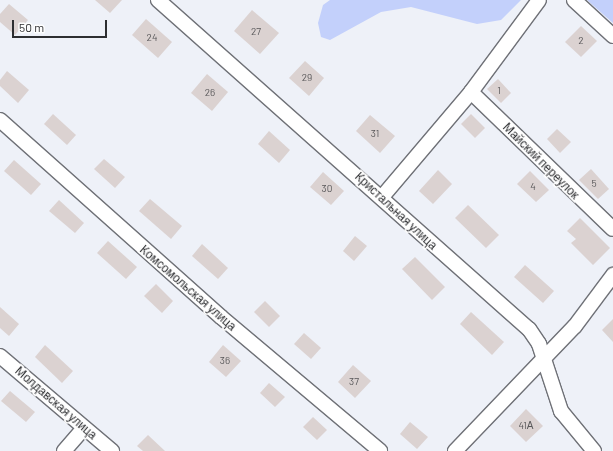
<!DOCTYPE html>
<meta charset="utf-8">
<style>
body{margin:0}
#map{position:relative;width:613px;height:451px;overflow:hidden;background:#eef1f8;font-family:Barlow,sans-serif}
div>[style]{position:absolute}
.green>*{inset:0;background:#c3d0fb}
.building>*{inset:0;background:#dbd2d1}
.roads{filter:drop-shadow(1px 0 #6f7177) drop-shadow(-1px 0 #6f7177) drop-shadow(0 1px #6f7177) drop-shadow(0 -1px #6f7177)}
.minor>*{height:14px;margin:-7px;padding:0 7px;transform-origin:7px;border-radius:7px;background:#fff}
span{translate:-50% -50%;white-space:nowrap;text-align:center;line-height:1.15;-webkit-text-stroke:3.5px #fefefe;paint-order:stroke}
.number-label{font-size:10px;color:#585759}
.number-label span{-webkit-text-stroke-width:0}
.street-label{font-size:12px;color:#2d2e31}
.scale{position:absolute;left:12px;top:20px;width:95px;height:18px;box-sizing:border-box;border:2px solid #2d2e31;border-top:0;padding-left:5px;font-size:12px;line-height:14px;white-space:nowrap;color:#2d2e31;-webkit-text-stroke:3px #fefefe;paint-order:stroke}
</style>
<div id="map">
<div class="green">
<div style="clip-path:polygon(330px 0,521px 0,501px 20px,477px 24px,411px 7px,381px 12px,330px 40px,321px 37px,318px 23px,323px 5px)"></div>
<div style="clip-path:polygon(587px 0,613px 0,613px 23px)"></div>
</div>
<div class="building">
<div style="clip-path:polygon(95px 0,122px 0,110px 13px)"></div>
<div style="clip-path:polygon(9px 4px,28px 20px,15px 35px,0 22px,0 14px)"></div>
<div style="clip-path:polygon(252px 10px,279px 33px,260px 54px,234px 31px)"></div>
<div style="clip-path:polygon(146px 19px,172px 42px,158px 58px,132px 35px)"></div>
<div style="clip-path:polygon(581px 26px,597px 41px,581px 57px,565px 42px)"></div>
<div style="clip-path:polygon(305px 61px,324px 78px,309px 96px,289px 78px)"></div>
<div style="clip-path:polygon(7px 71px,29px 90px,18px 103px,0 86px,0 80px)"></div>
<div style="clip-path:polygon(207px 74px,228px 92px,212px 111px,191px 93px)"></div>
<div style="clip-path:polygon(498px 79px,511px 93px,501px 103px,487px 89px)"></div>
<div style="clip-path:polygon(53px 114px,76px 135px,67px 145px,44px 124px)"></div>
<div style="clip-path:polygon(471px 114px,485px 128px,475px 138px,461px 124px)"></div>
<div style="clip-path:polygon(370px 115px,395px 136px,380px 153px,356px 131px)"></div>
<div style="clip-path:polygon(557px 129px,571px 142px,560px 153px,547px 139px)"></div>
<div style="clip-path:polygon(269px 131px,290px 150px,279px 163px,258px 144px)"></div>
<div style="clip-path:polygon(104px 159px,125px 177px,115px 188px,94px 169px)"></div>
<div style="clip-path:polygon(14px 160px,41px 184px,31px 195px,4px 171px)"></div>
<div style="clip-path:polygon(591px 169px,609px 189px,598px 199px,579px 180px)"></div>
<div style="clip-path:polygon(438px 170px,452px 184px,433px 204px,419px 191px)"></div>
<div style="clip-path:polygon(530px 171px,549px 190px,536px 202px,517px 184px)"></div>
<div style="clip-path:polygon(323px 172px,344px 191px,331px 205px,310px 187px)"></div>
<div style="clip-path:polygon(150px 199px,182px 226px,171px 239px,139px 211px)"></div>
<div style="clip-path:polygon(59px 200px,84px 223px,75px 233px,49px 211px)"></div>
<div style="clip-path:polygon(468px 205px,499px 235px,486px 248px,455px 218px)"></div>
<div style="clip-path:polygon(580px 218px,610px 248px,593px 265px,571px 243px,576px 239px,567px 231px)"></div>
<div style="clip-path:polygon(355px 236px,367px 246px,354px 261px,343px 251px)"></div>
<div style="clip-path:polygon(108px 241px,137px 267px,126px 279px,97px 253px)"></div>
<div style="clip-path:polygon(202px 244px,228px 268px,218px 279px,192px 256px)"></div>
<div style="clip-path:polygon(415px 257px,445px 287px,432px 300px,402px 269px)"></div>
<div style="clip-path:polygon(525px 265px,554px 291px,543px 303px,514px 277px)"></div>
<div style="clip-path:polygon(156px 284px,173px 301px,162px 313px,144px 296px)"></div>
<div style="clip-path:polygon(265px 301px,280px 316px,269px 327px,254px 312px)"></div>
<div style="clip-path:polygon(0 307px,19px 324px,9px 336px,0 328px)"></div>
<div style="clip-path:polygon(471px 312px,504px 342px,492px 355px,460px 324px)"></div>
<div style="clip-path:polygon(613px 319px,613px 342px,602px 330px)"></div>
<div style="clip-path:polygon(304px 333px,321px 348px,311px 359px,294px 344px)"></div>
<div style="clip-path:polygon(45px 345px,73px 371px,62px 383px,35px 357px)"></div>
<div style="clip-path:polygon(223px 345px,241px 361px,226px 377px,209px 362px)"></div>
<div style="clip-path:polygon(353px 365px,371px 381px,355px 398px,338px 382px)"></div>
<div style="clip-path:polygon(269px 383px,285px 397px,275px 407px,260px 393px)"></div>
<div style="clip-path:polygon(10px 391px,35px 412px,26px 422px,1px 401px)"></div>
<div style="clip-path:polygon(526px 409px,543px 426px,526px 442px,510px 426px)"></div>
<div style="clip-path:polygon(313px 417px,327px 430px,317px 440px,303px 427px)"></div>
<div style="clip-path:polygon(410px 422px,428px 437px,417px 449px,400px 434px)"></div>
<div style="clip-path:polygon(148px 435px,165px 451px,143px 451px,137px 446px)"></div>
</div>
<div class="roads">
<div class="minor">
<div style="left:158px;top:0;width:496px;rotate:41.6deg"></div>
<div style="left:529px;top:329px;width:18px;rotate:56deg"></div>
<div style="left:539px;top:344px;width:71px;rotate:71.8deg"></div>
<div style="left:561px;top:411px;width:52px;rotate:50.5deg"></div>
<div style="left:574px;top:0;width:53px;rotate:42.7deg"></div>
<div style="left:471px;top:92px;width:197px;rotate:44deg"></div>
<div style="left:0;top:120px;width:296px;rotate:41.7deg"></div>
<div style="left:221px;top:317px;width:208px;rotate:40.1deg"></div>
<div style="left:382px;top:197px;width:138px;rotate:-49.7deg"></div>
<div style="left:471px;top:92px;width:114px;rotate:-53.5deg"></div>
<div style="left:0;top:356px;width:147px;rotate:40.3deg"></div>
<div style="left:64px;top:451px;width:30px;rotate:-49deg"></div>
<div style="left:455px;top:451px;width:173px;rotate:-46.2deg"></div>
<div style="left:575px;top:326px;width:64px;rotate:-53.3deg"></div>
</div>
</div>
<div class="number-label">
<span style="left:256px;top:32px">27</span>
<span style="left:152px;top:38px">24</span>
<span style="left:581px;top:41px">2</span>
<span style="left:307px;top:78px">29</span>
<span style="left:499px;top:91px">1</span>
<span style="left:210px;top:93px">26</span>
<span style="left:375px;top:134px">31</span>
<span style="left:594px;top:184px">5</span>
<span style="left:533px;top:187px">4</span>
<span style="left:327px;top:189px">30</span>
<span style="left:225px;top:361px">36</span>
<span style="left:354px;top:382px">37</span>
<span style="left:526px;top:426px">41А</span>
</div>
<div class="street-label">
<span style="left:541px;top:161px;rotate:45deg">Майский переулок</span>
<span style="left:396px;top:211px;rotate:43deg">Кристальная улица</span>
<span style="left:188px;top:288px;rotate:41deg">Комсомольская улица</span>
<span style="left:56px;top:403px;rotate:41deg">Молдавская улица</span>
</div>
<div class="scale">50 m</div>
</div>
